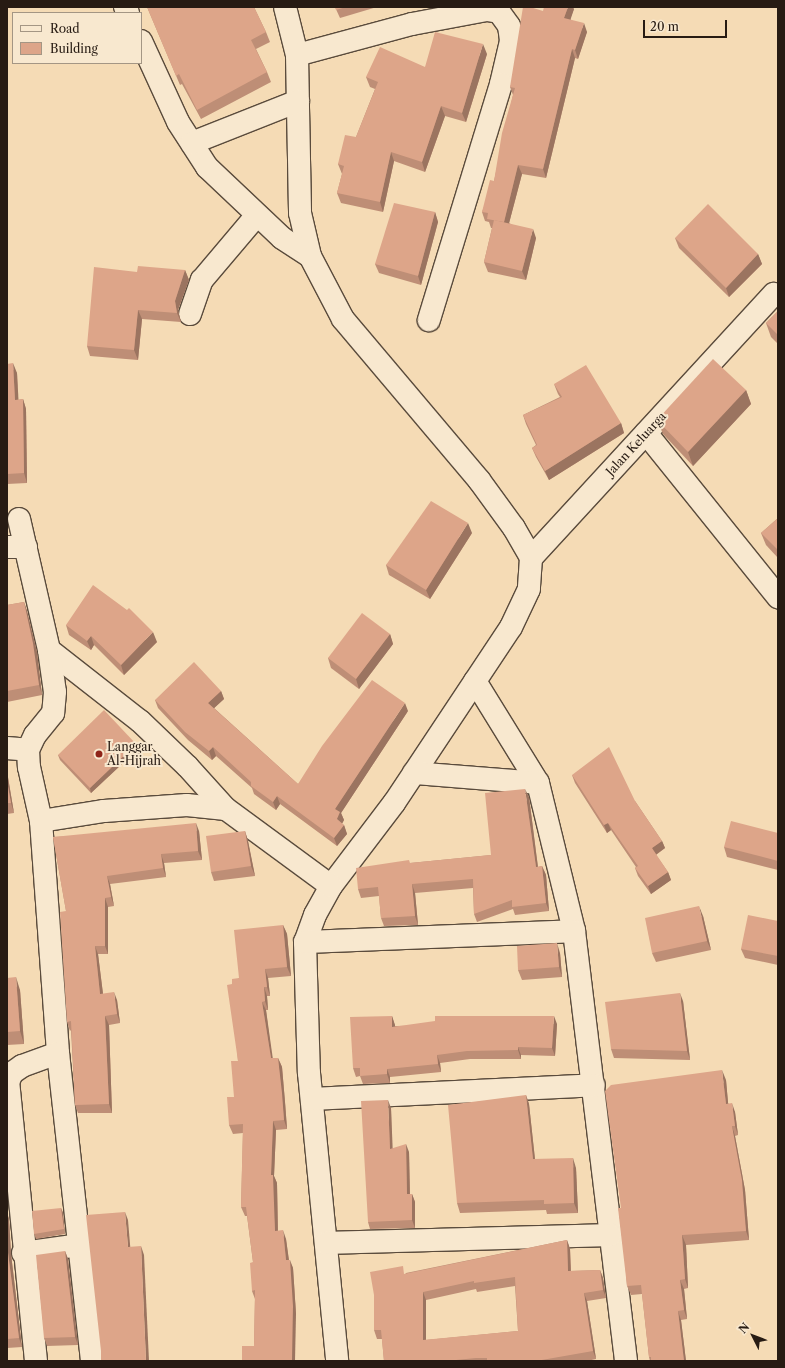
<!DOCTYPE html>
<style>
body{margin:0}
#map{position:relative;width:785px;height:1368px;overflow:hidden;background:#f5dbb5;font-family:"Libre Caslon Text",serif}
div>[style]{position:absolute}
.roads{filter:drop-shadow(1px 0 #5a4b3c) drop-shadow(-1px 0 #5a4b3c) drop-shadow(0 1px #5a4b3c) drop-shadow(0 -1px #5a4b3c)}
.minor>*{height:22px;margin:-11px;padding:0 11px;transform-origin:11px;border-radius:11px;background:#f8e8cf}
.wall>*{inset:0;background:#be8e76}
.shaded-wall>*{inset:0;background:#9b7460}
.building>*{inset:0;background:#dda589}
.dots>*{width:11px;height:11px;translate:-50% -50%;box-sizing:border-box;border:2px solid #f8e8cf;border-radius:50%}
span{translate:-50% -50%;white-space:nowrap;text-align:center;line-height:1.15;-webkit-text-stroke:4px #f8e8cf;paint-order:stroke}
.street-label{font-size:12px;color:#271b13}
.poi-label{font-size:12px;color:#271b13}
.left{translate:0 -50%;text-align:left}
.frame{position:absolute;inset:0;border:8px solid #271b13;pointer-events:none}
.legend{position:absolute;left:12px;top:12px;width:130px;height:52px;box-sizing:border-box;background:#f8e8cf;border:1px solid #a49684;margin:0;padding:5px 7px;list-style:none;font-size:12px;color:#271b13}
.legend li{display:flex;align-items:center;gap:8px;height:20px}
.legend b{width:20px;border:1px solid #a49684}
.north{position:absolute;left:733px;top:1316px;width:40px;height:40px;-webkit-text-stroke:3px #f8e8cf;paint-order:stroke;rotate:312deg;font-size:11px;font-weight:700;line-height:16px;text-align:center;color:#271b13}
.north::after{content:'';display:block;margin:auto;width:14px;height:18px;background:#271b13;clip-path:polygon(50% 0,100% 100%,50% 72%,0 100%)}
.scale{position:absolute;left:643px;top:20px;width:84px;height:18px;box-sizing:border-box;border:2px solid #271b13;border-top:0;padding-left:5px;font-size:12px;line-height:14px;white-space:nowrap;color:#271b13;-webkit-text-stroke:3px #f8e8cf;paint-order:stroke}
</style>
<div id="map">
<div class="roads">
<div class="minor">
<div style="left:125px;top:7px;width:7px;rotate:63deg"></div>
<div style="left:285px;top:7px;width:49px;rotate:76deg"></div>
<div style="left:297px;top:55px;width:158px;rotate:88.9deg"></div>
<div style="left:300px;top:213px;width:44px;rotate:76.9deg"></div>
<div style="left:310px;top:256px;width:71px;rotate:62.4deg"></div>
<div style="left:343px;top:319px;width:211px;rotate:49.8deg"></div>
<div style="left:479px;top:480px;width:59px;rotate:53.9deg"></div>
<div style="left:514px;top:528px;width:34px;rotate:60deg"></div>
<div style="left:531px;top:558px;width:31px;rotate:94deg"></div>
<div style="left:529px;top:589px;width:42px;rotate:115.3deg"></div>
<div style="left:511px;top:627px;width:211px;rotate:123.6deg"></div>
<div style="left:394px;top:803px;width:104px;rotate:127.2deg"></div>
<div style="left:331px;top:886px;width:33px;rotate:119deg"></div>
<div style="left:315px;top:915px;width:29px;rotate:110deg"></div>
<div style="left:305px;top:942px;width:131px;rotate:88.3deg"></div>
<div style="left:309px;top:1073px;width:289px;rotate:84.4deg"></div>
<div style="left:141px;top:41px;width:89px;rotate:65.4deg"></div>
<div style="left:178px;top:122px;width:54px;rotate:57.2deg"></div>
<div style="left:207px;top:167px;width:103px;rotate:43.4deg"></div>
<div style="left:282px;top:238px;width:33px;rotate:33deg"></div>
<div style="left:297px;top:55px;width:119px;rotate:-15.1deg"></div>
<div style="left:412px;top:24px;width:76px;rotate:-10.6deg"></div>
<div style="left:487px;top:10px;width:12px;rotate:9deg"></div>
<div style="left:499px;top:12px;width:17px;rotate:54deg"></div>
<div style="left:509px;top:26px;width:15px;rotate:82deg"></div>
<div style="left:511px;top:41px;width:44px;rotate:103.1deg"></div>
<div style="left:501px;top:84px;width:247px;rotate:107deg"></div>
<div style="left:192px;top:143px;width:114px;rotate:-21.6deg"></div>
<div style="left:190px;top:314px;width:36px;rotate:-71deg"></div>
<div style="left:202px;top:280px;width:85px;rotate:-49.8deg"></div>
<div style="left:646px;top:433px;width:211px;rotate:51.2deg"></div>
<div style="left:19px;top:519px;width:134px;rotate:77.1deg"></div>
<div style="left:49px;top:650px;width:115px;rotate:38deg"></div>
<div style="left:140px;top:721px;width:66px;rotate:43.8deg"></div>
<div style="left:188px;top:767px;width:57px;rotate:47.9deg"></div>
<div style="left:226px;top:809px;width:130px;rotate:36.3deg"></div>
<div style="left:7px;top:547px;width:19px"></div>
<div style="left:531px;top:558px;width:359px;rotate:-47.4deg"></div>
<div style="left:49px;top:650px;width:42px;rotate:81.9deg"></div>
<div style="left:55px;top:692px;width:21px;rotate:95deg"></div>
<div style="left:53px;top:713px;width:28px;rotate:129deg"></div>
<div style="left:35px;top:735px;width:17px;rotate:115deg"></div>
<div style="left:28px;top:750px;width:17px;rotate:87deg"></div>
<div style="left:29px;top:767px;width:55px;rotate:77.5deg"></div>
<div style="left:41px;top:821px;width:233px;rotate:85.8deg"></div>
<div style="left:58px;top:1053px;width:310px;rotate:83.7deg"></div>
<div style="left:475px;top:681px;width:120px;rotate:58.3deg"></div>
<div style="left:538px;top:783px;width:152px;rotate:76.3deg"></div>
<div style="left:574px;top:931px;width:433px;rotate:83.1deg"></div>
<div style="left:7px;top:748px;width:21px;rotate:5deg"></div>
<div style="left:414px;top:773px;width:124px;rotate:4.6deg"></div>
<div style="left:41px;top:821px;width:64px;rotate:-9deg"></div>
<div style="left:104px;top:811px;width:83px;rotate:-4.1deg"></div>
<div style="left:187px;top:805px;width:39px;rotate:6deg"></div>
<div style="left:305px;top:942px;width:269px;rotate:-2.3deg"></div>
<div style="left:312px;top:1099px;width:282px;rotate:-2.8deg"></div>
<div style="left:326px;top:1243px;width:284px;rotate:-1.6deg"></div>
<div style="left:23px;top:1253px;width:58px;rotate:-8deg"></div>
<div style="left:36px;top:1361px;width:280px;rotate:-95.7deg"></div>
<div style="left:8px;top:1082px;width:10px;rotate:-66deg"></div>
<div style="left:12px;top:1073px;width:12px;rotate:-35deg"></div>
<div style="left:22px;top:1066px;width:38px;rotate:-20deg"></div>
</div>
</div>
<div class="wall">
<div style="clip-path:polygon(147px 7px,254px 7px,266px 32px,270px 42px,256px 49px,267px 72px,271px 82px,201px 119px,182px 84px,180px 85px)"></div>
<div style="clip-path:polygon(335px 7px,377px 7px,340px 18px)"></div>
<div style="clip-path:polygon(574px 9px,570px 19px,587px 32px,578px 59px,575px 58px,546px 178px,522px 174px,509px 223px,536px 238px,526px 280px,488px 272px,484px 262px,492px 228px,491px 228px,489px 222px,485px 221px,482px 212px,494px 181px,513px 95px,510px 87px,543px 11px)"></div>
<div style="clip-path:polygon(487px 54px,466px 122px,445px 116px,425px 172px,394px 161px,383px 212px,341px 203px,337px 193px,342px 174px,338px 164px,356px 137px,375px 89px,370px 87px,366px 77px,425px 67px)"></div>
<div style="clip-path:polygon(435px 212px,438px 222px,421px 285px,379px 273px,375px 264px)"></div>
<div style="clip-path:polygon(675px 238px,758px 254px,762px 264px,729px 297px,679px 248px)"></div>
<div style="clip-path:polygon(185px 270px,189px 280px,178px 310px,181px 322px,142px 319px,138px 360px,90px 356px,87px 346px,137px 272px)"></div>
<div style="clip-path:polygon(778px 311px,778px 344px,771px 337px,766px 323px)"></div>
<div style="clip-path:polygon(7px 364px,17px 373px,18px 400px,23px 399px,26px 409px,27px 483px,7px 484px)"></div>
<div style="clip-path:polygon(554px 384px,621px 423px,624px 433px,549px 480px,536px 457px,532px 448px,536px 445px,526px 424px,523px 415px,560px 397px,558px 394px)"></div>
<div style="clip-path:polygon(746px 390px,751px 404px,693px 466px,663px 434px,657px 420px)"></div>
<div style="clip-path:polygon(778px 518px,778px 558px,766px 545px,761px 533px)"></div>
<div style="clip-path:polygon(472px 533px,430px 599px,389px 575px,386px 565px)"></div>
<div style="clip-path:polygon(24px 602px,27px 611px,37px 652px,42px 695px,7px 702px,7px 605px)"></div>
<div style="clip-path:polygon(66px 625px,157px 642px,124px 675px,94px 645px,91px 650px,69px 635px)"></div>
<div style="clip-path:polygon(390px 634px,393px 644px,359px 689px,331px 668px,328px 658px)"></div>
<div style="clip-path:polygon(221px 691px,224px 699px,214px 708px,298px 784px,408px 711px,341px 813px,344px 820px,342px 824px,344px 825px,347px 834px,337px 846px,280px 804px,276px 810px,254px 794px,252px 788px,216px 756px,212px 760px,188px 740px,158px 708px,155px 700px)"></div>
<div style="clip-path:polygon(136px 744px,138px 749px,91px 793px,60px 760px,58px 755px)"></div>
<div style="clip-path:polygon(7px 771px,14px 813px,7px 814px)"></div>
<div style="clip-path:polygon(572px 775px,635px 801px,662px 841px,665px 848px,656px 855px,668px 872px,671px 880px,651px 894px,638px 876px,635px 868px,636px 867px,611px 830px,607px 833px,575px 783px)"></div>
<div style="clip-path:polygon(529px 797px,538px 867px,542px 866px,546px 875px,549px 911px,515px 915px,513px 909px,477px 922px,474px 914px,473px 888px,415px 893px,418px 925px,384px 926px,381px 918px,379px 896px,361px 898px,358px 889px,410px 863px,491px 855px)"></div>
<div style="clip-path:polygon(199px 831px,202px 860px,164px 863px,166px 877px,110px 884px,114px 906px,108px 907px,108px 954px,98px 954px,103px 994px,117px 1000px,120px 1023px,109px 1025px,112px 1113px,78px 1113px,75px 1105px,71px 1030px,70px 1031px,67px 1022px,66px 911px,53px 837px)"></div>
<div style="clip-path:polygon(245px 831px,248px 841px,255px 876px,214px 881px,211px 872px)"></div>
<div style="clip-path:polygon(778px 833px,778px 870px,727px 857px,724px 847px)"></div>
<div style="clip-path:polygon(703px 916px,711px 950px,656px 962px,652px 953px)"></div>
<div style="clip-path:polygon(778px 921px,778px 965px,745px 958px,741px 949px)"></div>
<div style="clip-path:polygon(283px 925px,287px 934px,291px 976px,268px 978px,270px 996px,267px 996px,268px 1010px,266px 1010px,272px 1058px,278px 1058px,282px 1067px,285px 1102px,287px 1129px,276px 1130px,274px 1176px,277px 1183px,278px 1231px,286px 1239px,289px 1260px,293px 1268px,296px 1314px,254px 1346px,255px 1299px,252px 1291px,253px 1262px,247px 1216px,245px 1216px,241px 1207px,243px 1133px,233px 1134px,229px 1125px,234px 1097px,238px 1061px,232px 984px,239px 978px)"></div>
<div style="clip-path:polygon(560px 953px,562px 977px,522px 980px,518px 970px)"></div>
<div style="clip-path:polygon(7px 978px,20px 990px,24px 1044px,7px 1045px)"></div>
<div style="clip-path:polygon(683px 1001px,690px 1060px,614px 1058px,611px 1049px)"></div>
<div style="clip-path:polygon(392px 1016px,395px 1026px,557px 1024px,555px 1056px,521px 1055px,521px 1059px,470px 1059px,440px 1063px,441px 1072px,390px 1077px,390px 1083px,363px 1084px,360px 1076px,356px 1077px,353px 1068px)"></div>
<div style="clip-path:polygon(726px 1080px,728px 1103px,735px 1112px,738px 1135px,735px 1136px,745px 1190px,749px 1240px,686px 1245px,688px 1288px,684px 1289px,687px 1319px,681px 1320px,686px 1361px,650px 1361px,649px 1357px,642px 1294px,631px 1295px,627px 1286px,621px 1208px)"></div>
<div style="clip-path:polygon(526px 1095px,529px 1104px,535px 1159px,576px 1168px,578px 1213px,547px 1214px,546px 1210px,460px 1213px,457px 1203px)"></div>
<div style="clip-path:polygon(391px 1108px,392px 1148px,409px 1152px,410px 1194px,412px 1194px,415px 1202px,415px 1228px,370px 1229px,368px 1222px)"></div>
<div style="clip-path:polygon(61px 1208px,63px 1213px,65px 1234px,36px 1239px,34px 1234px)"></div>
<div style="clip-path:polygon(7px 1213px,9px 1219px,11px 1254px,22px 1347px,7px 1348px)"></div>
<div style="clip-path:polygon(evenodd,567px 1240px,570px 1249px,571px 1271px,600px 1270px,603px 1278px,606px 1298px,587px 1301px,596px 1359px,587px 1361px,384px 1361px,382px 1339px,377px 1339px,374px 1330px,406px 1273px,567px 1240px,515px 1286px,518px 1331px,426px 1340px,426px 1300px,476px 1289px,477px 1292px,515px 1286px)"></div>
<div style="clip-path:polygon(65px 1251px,68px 1259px,78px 1345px,47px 1346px,44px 1338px)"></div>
</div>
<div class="shaded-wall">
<div style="clip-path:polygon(568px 7px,573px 7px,574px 9px,568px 27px,564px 18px)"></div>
<div style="clip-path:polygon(584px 23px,587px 32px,578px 59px,575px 50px)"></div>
<div style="clip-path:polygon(483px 44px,487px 54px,466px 122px,462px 113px)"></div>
<div style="clip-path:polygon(572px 49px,575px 58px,546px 178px,543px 169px)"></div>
<div style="clip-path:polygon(441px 106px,445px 116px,425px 172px,422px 162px)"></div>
<div style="clip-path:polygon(391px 152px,394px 161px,383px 212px,380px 202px)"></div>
<div style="clip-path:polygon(518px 165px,522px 174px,507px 231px,504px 222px)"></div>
<div style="clip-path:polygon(435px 212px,438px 222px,421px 285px,418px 276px)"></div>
<div style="clip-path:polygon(533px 229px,536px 238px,526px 280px,522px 271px)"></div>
<div style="clip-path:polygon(758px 254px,762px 264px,729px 297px,726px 288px)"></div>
<div style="clip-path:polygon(185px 270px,189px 280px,178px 310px,181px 322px,177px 313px,175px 301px)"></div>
<div style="clip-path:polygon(138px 310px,142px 319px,138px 360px,134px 350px)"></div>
<div style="clip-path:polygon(13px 363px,17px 373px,19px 409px,15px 400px)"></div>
<div style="clip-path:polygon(746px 390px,751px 404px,693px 466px,688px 452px)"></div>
<div style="clip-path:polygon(23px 399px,26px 409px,27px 483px,24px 473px)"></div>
<div style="clip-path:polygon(621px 423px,624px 433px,549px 480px,545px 471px)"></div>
<div style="clip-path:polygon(468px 523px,472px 533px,430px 599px,426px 590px)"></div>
<div style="clip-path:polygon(24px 602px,27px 611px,37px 652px,42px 695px,39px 685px)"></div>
<div style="clip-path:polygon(153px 632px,157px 642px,124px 675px,121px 665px)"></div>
<div style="clip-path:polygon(390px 634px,393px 644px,359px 689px,356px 679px)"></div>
<div style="clip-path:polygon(91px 636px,94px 645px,91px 650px,87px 641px)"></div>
<div style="clip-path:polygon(221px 691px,224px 699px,211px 711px,208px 703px)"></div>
<div style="clip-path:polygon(405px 703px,408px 711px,341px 813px,344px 820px,340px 827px,337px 819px,335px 809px)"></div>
<div style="clip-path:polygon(136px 744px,138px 749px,91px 793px,90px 788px)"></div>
<div style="clip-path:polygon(213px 747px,216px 756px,212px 760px,209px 751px)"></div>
<div style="clip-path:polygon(7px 771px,7px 772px,14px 813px,11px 803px,7px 781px)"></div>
<div style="clip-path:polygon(525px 789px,529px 797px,539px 876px,536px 867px)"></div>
<div style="clip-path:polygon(277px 796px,280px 804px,276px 810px,273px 802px)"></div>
<div style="clip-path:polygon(196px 823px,199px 831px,202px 860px,198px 851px)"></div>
<div style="clip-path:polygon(608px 823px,611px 830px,607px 833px,604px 825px)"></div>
<div style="clip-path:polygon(344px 825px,347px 834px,337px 846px,334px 838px)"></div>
<div style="clip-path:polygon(245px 831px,248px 841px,255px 876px,251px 866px)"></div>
<div style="clip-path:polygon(662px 841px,665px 848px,654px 856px,652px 848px)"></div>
<div style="clip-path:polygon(161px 854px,164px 863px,166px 877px,163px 868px)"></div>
<div style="clip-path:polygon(542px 866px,546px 875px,549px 911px,546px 903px)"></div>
<div style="clip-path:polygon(668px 872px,671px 880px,651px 894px,648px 886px)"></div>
<div style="clip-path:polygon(107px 876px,110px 884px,114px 906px,111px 897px)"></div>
<div style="clip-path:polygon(412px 884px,415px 893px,418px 925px,415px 916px)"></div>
<div style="clip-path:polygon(105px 898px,108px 907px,108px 954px,105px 946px)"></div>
<div style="clip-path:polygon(699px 906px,703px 916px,711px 950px,707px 941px)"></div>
<div style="clip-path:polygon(283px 925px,287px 934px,291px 976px,287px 967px)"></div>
<div style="clip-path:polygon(557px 943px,560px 953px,562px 977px,559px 967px)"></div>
<div style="clip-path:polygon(95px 946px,98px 954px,104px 1002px,100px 994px)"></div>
<div style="clip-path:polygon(265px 969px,268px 978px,270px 996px,267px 987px)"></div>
<div style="clip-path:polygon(16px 977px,20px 990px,24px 1044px,20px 1031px)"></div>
<div style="clip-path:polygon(264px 987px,267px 996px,268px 1010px,265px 1001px)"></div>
<div style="clip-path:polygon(114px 992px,117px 1000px,120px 1023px,117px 1014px)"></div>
<div style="clip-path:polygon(680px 993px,683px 1001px,690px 1060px,687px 1051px)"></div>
<div style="clip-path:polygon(262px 1002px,266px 1010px,274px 1067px,271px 1058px)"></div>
<div style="clip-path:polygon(105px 1016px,109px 1025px,112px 1113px,109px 1104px)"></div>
<div style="clip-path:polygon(392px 1016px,395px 1025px,395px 1035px,392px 1027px)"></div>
<div style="clip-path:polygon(554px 1016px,557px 1024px,555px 1056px,552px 1048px)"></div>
<div style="clip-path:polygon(518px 1047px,521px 1055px,521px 1059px,518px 1050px)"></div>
<div style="clip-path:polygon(437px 1055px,440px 1063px,441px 1072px,438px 1064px)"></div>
<div style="clip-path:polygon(278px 1058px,282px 1067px,285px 1102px,287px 1129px,284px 1120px)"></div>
<div style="clip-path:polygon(387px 1069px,390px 1077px,390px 1083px,387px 1074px)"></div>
<div style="clip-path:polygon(722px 1070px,726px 1080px,729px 1113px,726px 1104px)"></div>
<div style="clip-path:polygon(526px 1095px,529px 1104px,536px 1169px,533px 1159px)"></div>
<div style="clip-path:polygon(388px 1100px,391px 1108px,393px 1157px,390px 1149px)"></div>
<div style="clip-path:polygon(732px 1103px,735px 1112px,738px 1135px,735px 1126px)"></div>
<div style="clip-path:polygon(273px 1121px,276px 1130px,274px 1176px,277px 1183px,278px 1240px,275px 1231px,271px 1175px)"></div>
<div style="clip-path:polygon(732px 1126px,735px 1136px,745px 1190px,749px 1240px,746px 1231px)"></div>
<div style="clip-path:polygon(406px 1144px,409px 1152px,410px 1202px,407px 1194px)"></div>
<div style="clip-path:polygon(573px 1158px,576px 1168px,578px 1213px,574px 1203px)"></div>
<div style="clip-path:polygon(412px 1194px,415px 1202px,415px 1228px,412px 1220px)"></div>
<div style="clip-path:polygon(61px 1208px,63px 1213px,65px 1234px,64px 1229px)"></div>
<div style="clip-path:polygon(125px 1212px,128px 1220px,131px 1256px,128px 1247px)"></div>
<div style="clip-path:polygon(7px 1213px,9px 1219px,11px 1254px,22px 1347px,19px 1338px,7px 1245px)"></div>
<div style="clip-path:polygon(283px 1230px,286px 1239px,290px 1269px,286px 1260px)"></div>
<div style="clip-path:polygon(682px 1235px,686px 1245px,688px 1288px,685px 1279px)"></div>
<div style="clip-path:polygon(567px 1240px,570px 1249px,571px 1279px,568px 1271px)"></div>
<div style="clip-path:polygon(141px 1246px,144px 1255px,149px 1361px,146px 1361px)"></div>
<div style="clip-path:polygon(65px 1251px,68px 1259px,78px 1345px,75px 1337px)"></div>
<div style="clip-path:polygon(290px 1260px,293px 1268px,296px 1314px,295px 1361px,292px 1361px)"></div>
<div style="clip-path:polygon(600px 1270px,603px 1278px,606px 1298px,603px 1290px)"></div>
<div style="clip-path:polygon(680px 1280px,684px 1289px,687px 1319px,684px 1310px)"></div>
<div style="clip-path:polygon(423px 1292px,426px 1300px,426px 1348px,423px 1340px)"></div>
<div style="clip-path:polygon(584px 1293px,587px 1301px,596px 1359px,593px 1351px)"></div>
<div style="clip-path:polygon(678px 1311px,681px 1320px,686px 1361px,684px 1361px)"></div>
</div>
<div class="building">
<div style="clip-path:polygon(147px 7px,254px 7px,266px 32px,251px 40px,267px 72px,197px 110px,179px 74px,176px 76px)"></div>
<div style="clip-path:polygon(335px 7px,346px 7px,336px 10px)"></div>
<div style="clip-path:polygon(523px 7px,530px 7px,543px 11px,544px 7px,568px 7px,564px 18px,584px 23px,575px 50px,572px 49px,543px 169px,518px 165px,504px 222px,487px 219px,488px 213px,482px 212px,490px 180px,494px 181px,502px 133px,515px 88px,510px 87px)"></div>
<div style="clip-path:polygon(435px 32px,483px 44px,462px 113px,441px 106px,422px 162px,391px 152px,380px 202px,337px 193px,344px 166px,338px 164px,345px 135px,356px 137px,378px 82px,366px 77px,380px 47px,425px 67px)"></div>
<div style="clip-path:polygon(394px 203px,435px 212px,418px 276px,375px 264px)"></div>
<div style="clip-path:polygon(708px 204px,758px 254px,726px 288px,675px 238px)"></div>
<div style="clip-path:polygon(494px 220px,533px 229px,522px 271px,484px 262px)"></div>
<div style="clip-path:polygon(138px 266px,185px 270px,175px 301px,177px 313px,138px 310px,134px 350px,87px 346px,94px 267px,137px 272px)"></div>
<div style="clip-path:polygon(778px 311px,778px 335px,766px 323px)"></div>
<div style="clip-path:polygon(713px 359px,746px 390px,688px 452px,657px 420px)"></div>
<div style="clip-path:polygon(13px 363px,15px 400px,23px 399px,24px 473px,7px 474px,7px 364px)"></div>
<div style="clip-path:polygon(586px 365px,621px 423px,545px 471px,532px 448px,537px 445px,523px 415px,562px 397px,554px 384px)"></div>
<div style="clip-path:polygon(431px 501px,468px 523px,426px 590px,386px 565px)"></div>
<div style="clip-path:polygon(778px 518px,778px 550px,761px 533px)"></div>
<div style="clip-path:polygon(93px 585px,127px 610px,129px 608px,153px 632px,121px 665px,91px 636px,87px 641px,66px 625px)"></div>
<div style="clip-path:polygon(24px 602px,33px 643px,39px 685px,7px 691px,7px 605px)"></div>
<div style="clip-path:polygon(362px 613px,390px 634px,356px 679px,328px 658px)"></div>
<div style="clip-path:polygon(194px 662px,221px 691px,208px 703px,298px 784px,322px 746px,372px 680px,405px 703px,335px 809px,340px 812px,337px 819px,344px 825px,334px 838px,277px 796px,273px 802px,251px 786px,251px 782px,213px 747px,209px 751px,185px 732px,155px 700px)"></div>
<div style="clip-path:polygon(104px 710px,136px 744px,90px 788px,58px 755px)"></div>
<div style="clip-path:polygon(609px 747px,635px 801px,662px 841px,652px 848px,668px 872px,648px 886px,635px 868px,638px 866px,608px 823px,604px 825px,572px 775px)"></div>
<div style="clip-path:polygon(7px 781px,11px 803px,7px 803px)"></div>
<div style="clip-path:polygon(525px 789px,536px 867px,542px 866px,546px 903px,512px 907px,512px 900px,474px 914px,473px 879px,412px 884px,415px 916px,381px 918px,378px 887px,358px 889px,356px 868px,409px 860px,410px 863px,491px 855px,485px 793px)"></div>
<div style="clip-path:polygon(731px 821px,778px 833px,778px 861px,724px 847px)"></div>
<div style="clip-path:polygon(196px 823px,198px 851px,161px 854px,163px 868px,107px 876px,111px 897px,105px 898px,105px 946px,95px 946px,100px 994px,114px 992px,117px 1014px,105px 1016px,109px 1104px,75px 1105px,71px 1021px,67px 1022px,60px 912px,66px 911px,53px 837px)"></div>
<div style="clip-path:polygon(245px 831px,251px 866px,211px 872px,206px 836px)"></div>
<div style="clip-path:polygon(699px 906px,707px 941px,652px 953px,645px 918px)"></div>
<div style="clip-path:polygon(748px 915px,778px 921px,778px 956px,741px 949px)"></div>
<div style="clip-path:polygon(283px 925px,287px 967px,265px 969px,267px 987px,264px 987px,265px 1001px,262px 1002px,271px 1058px,278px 1058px,282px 1093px,284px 1120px,273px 1121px,271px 1175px,273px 1175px,275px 1231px,283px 1230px,286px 1260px,290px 1260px,293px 1306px,292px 1361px,242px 1361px,242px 1346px,254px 1346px,255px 1290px,252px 1291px,250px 1263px,253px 1262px,246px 1207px,241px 1207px,243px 1124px,229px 1125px,227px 1097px,234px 1097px,231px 1061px,238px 1061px,227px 985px,232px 984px,232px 979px,239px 978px,234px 930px)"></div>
<div style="clip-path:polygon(557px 943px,559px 967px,518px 970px,517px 946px)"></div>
<div style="clip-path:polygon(16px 977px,20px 1031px,7px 1032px,7px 978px)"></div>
<div style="clip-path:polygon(680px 993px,687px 1051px,611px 1049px,605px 1002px)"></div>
<div style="clip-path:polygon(392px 1016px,392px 1027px,435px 1021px,435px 1016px,554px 1016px,552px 1048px,518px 1047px,518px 1050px,467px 1051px,437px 1055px,438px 1064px,387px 1069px,387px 1074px,360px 1076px,360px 1068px,353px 1068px,350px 1017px)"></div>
<div style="clip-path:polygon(722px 1070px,726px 1104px,732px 1103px,735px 1126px,732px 1126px,742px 1180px,746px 1231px,682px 1235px,685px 1279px,680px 1280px,684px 1310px,678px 1311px,684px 1361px,651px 1361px,651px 1357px,649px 1357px,641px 1285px,627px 1286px,618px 1208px,621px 1208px,605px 1091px,611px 1085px)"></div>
<div style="clip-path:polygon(526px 1095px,533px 1159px,573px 1158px,574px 1203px,544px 1204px,544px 1200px,457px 1203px,448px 1105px)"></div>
<div style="clip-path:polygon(388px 1100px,390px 1149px,406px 1144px,407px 1194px,412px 1194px,412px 1220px,368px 1222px,361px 1101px)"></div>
<div style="clip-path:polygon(61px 1208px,64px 1229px,34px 1234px,32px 1211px)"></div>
<div style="clip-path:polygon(125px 1212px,128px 1247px,141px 1246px,146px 1361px,101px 1361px,101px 1351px,86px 1215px)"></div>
<div style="clip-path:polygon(7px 1238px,7px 1245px,19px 1338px,7px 1339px)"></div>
<div style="clip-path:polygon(evenodd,567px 1240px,568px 1271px,600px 1270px,603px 1290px,584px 1293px,593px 1351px,536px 1361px,487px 1361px,487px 1358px,476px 1358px,446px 1361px,384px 1361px,381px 1330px,374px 1330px,374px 1295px,370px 1272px,403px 1266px,404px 1274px,567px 1240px,515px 1277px,518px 1331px,423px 1340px,423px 1292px,474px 1281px,474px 1283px,515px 1277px)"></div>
<div style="clip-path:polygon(65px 1251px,75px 1337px,44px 1338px,36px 1255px)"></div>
</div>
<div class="dots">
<div style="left:99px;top:754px;background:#8f2418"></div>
</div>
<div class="street-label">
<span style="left:636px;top:444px;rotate:-47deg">Jalan Keluarga</span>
</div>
<div class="poi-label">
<span class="left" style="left:107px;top:754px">Langgar<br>Al-Hijrah</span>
</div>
<div class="frame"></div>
<ul class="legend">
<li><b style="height:5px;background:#f8e8cf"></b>Road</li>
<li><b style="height:11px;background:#dda589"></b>Building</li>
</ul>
<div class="north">N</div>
<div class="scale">20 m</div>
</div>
